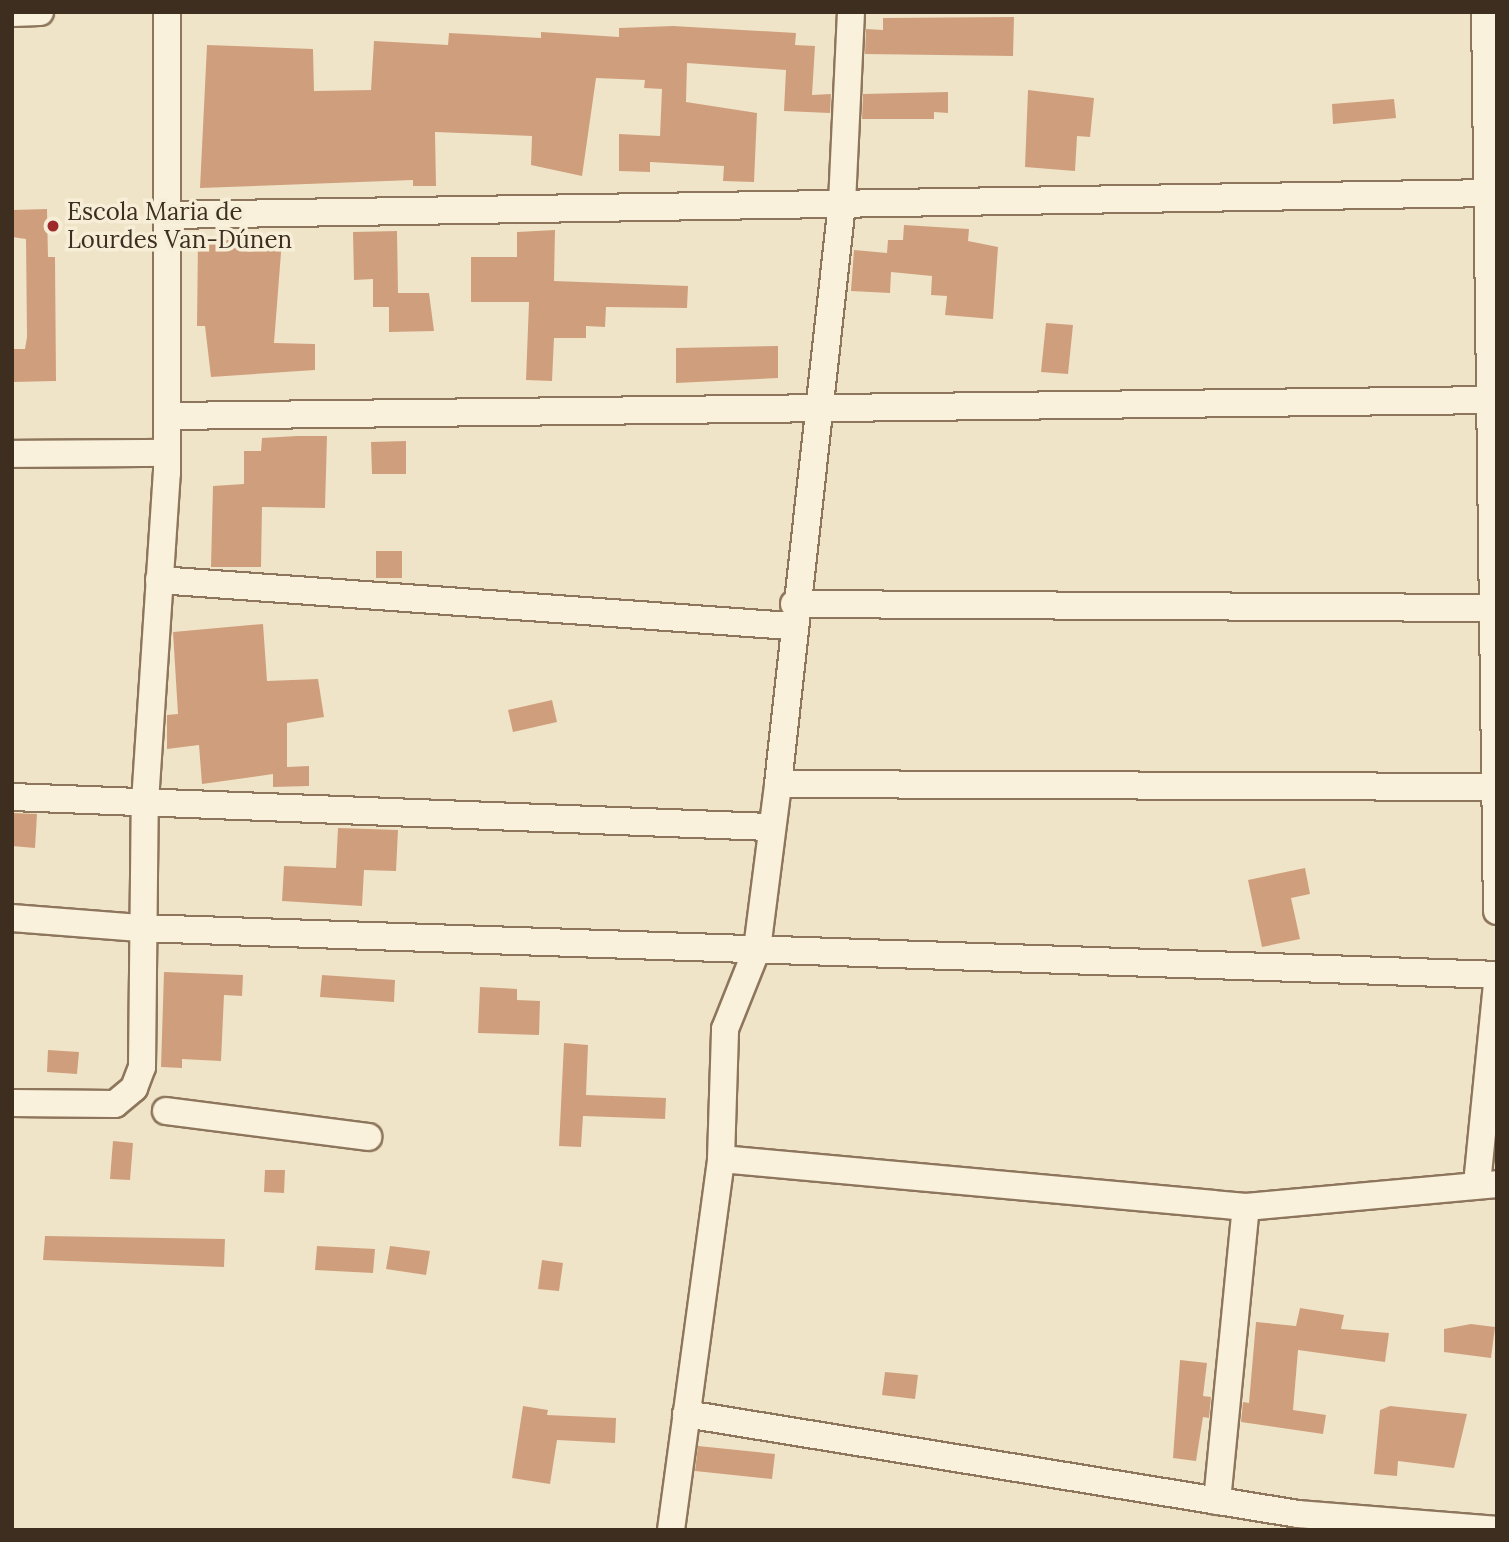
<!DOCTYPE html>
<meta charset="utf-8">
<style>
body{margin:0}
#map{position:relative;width:1509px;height:1542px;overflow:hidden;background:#f0e4c8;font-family:Lora,serif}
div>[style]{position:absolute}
.building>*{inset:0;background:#cf9f7d}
.roads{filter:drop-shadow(2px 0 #8d765c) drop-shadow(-2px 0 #8d765c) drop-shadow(0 2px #8d765c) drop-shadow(0 -2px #8d765c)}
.street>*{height:26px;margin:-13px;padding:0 13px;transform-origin:13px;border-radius:13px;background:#faf1dc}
.dots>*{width:19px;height:19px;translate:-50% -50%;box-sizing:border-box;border:4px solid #f7eed8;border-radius:50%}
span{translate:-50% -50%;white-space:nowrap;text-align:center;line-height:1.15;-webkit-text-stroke:7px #f7eed8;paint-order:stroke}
.poi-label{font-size:24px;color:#3d2e20}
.left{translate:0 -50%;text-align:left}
.frame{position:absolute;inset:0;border:14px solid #3d2e20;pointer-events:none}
</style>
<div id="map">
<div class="building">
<div style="clip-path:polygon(1014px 17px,1013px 56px,865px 54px,866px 29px,883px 30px,883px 18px)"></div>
<div style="clip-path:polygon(673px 26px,796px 33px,795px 45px,815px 46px,812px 95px,831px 94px,830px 113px,784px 111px,786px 70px,687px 63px,686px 102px,757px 113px,754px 182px,723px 181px,724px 166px,650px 162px,650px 172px,619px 171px,619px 134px,660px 136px,662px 89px,644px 88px,645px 80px,596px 78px,582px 176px,531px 165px,532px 136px,435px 132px,436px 186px,413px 186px,413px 180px,200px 188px,207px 45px,313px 49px,314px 91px,371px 90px,374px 41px,448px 45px,449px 33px,541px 38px,541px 32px,619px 37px,619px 28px)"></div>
<div style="clip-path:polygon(1028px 90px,1094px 98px,1090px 137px,1077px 136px,1075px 171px,1025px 167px)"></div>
<div style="clip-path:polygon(948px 92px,948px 113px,934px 112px,934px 119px,862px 119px,863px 94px)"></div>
<div style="clip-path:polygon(1394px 99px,1396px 118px,1333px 124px,1332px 104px)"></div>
<div style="clip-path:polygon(47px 209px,48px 257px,55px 257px,56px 381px,12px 382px,12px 349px,25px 349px,27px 337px,26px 239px,12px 237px,12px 210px)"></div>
<div style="clip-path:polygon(904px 225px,969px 229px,968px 241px,998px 247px,993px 319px,945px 315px,947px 296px,931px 295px,932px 276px,891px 272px,890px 293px,851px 291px,854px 250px,887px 253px,888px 240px,903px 240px)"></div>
<div style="clip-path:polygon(555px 230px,554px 281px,688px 286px,687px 308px,606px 307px,605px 327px,586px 326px,586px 338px,554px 338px,552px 381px,526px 380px,529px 302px,471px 302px,471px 257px,517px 257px,517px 232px)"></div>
<div style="clip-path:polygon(397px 231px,398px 293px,429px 293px,434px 331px,389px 332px,389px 307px,373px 307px,373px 279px,354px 280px,353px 232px)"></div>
<div style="clip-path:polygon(198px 240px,282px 240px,274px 343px,315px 344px,315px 370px,211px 377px,205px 326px,197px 326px)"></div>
<div style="clip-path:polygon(1046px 323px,1073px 325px,1068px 374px,1041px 372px)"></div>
<div style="clip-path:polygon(778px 346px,778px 378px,676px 383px,676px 348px)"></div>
<div style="clip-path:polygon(297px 436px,327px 436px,325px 508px,262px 507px,261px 567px,211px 567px,213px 486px,244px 484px,244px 451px,261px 451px,262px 438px)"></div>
<div style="clip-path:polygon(406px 441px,406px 474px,372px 474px,371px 442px)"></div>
<div style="clip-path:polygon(376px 551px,402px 551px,402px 578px,376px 578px)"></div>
<div style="clip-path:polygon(263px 624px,267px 681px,318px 679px,324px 717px,287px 723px,287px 767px,309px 766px,309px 786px,273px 787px,273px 774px,202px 784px,199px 745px,167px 749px,167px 715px,178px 714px,173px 632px)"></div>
<div style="clip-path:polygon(552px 700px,557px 722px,513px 732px,508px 710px)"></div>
<div style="clip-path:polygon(12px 813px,37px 814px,35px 848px,12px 846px)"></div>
<div style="clip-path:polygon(338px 828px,398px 830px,396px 871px,364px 870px,362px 906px,282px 901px,284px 866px,336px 868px)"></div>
<div style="clip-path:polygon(1305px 868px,1310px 894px,1291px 898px,1300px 939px,1262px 947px,1248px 880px)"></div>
<div style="clip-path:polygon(164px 972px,243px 975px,242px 996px,224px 995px,221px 1061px,182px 1059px,182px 1068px,161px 1067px)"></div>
<div style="clip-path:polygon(322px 975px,395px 980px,394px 1002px,320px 997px)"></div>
<div style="clip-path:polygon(480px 987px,517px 989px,517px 1000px,540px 1001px,539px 1035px,478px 1033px)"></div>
<div style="clip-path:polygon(564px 1043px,588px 1045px,586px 1095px,666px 1098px,665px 1119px,583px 1116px,581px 1147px,559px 1146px)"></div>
<div style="clip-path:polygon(48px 1050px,79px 1052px,77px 1074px,47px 1072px)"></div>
<div style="clip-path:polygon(113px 1141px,133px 1143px,130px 1180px,110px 1179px)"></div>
<div style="clip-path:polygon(265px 1170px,285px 1170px,284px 1193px,264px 1192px)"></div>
<div style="clip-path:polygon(45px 1236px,225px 1239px,224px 1267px,43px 1260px)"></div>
<div style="clip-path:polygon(317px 1246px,375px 1249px,373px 1273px,315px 1270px)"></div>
<div style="clip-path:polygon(390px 1246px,430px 1251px,426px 1275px,386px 1269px)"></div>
<div style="clip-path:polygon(542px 1260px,563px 1263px,559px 1291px,538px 1289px)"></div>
<div style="clip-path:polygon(1300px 1308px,1344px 1315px,1341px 1329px,1389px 1333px,1385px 1362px,1298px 1350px,1293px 1410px,1326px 1415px,1323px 1434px,1241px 1422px,1243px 1402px,1249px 1403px,1256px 1322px,1296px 1326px)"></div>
<div style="clip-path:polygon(1471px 1324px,1495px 1327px,1491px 1358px,1444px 1352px,1444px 1329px)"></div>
<div style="clip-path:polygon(1180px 1360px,1207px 1363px,1203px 1396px,1211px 1397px,1209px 1418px,1203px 1417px,1196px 1461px,1173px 1458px)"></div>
<div style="clip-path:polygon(885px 1372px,918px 1375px,915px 1399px,882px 1395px)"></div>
<div style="clip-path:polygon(523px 1406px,548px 1410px,547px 1415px,616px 1418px,615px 1443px,557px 1440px,550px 1484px,512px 1478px)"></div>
<div style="clip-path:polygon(1390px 1406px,1467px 1414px,1454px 1468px,1398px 1461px,1397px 1476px,1374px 1474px,1380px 1410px)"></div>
<div style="clip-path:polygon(698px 1446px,775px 1454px,772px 1479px,695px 1471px)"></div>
</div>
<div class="roads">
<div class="street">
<div style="left:1485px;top:12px;width:899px;rotate:89.24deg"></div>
<div style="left:12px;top:13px;width:28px;rotate:-2deg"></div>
<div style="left:167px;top:215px;width:1330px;rotate:-0.95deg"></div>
<div style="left:167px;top:416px;width:1330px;rotate:-0.69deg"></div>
<div style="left:12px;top:454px;width:154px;rotate:-0.4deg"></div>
<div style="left:159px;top:580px;width:633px;rotate:4.17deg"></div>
<div style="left:794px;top:604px;width:703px;rotate:0.33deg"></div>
<div style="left:778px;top:784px;width:719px;rotate:0.24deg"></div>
<div style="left:12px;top:797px;width:759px;rotate:2.27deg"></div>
<div style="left:12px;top:918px;width:128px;rotate:4.5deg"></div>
<div style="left:140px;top:928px;width:1358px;rotate:1.98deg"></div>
<div style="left:12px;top:1103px;width:103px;rotate:0.6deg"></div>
<div style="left:115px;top:1104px;width:25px;rotate:-40deg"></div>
<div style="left:134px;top:1088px;width:22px;rotate:-69deg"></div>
<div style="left:142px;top:1067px;width:265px;rotate:-89.4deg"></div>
<div style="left:145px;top:802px;width:330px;rotate:-86.2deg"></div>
<div style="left:167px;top:473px;width:461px;rotate:-90deg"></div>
<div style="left:166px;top:1111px;width:204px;rotate:7.3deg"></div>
<div style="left:721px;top:1159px;width:527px;rotate:5.22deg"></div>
<div style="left:1246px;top:1207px;width:252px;rotate:-5.2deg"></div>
<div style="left:1477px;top:1184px;width:201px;rotate:-84.3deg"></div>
<div style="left:686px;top:1414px;width:620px;rotate:9.28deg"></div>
<div style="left:1298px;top:1514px;width:200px;rotate:4.6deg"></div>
<div style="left:1217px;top:1501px;width:295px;rotate:-84.4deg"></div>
<div style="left:671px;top:1530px;width:374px;rotate:-82.3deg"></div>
<div style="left:721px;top:1159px;width:130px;rotate:-88.2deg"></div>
<div style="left:725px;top:1029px;width:86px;rotate:-68.2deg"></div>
<div style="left:757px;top:949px;width:166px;rotate:-82.7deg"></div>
<div style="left:778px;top:784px;width:585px;rotate:-83.71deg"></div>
<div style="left:842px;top:203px;width:191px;rotate:-87.3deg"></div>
</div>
</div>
<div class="dots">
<div style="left:53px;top:226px;background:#9e2a2b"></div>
</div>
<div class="poi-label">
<span class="left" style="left:67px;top:226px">Escola Maria de<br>Lourdes Van-Dúnen</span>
</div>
<div class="frame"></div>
</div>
